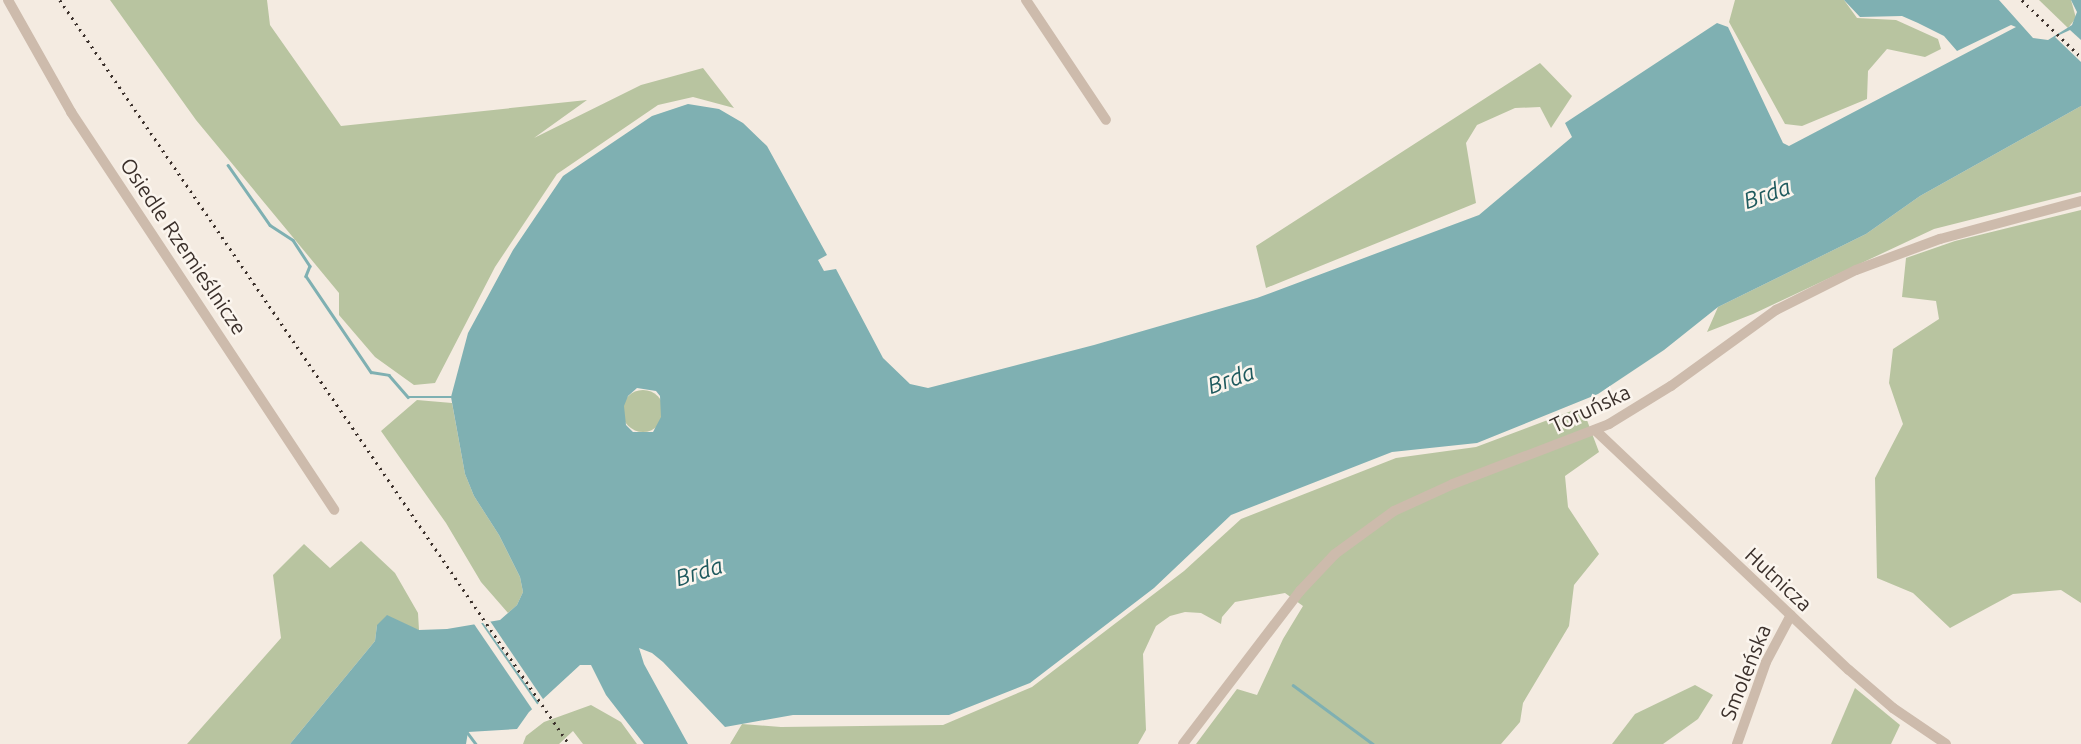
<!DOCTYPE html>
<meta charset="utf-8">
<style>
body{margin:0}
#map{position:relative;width:2081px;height:744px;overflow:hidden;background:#f4ebe1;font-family:Ubuntu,sans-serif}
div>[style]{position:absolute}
.green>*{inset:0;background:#b8c4a0}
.round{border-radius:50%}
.water>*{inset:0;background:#7fb0b2}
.pier>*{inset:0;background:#f4ebe1}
.stream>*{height:2.5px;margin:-1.25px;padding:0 1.25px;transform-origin:1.25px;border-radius:1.25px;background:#7fb0b2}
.minor>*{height:10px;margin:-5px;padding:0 5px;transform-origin:5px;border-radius:5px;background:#cdbbac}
.rail>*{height:2.5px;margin-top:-1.25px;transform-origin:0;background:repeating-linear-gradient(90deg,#3b302b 0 2px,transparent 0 7px)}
span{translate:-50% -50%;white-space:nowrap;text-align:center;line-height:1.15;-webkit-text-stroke:5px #fbf5ee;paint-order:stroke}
.street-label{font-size:21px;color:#3b302b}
.water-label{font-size:23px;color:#1f5a5e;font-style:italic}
</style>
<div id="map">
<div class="green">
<div style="clip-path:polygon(110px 0,267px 0,270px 25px,341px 126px,587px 100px,534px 138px,641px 85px,703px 68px,734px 108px,693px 97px,658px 105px,557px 174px,495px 267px,435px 383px,414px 385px,375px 357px,339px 315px,339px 293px,196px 120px)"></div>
<div style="clip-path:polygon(1735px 0,1844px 0,1857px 18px,1896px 20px,1938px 39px,1941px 49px,1925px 57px,1887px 49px,1868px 71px,1867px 99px,1802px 126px,1785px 124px,1729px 22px)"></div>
<div style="clip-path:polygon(2039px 0,2071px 0,2076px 18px,2068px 28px)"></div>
<div style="clip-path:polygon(1540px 63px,1572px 96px,1551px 128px,1540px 107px,1515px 108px,1477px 125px,1466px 143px,1476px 203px,1266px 288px,1256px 246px)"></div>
<div style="clip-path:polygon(2081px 106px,2081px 192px,1934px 229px,1753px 314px,1707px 332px,1718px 307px,1866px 234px,1920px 196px)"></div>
<div style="clip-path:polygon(2081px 210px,2081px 603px,2061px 590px,2013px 594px,1950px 628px,1913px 593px,1877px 578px,1875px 478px,1903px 424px,1889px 383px,1893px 349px,1939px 319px,1936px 301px,1902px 297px,1906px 258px,1955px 241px)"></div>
<div class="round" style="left:622px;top:390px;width:42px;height:42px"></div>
<div style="clip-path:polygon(417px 400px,452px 403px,465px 474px,474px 496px,499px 535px,520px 577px,523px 592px,517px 605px,508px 613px,481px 582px,446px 523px,381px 431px)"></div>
<div style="clip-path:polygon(1582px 407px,1599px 452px,1565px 476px,1568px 507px,1599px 554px,1574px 585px,1569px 626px,1523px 703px,1520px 722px,1501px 744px,1196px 744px,1237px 689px,1257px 695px,1283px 639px,1303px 606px,1285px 593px,1235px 602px,1222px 617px,1221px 624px,1201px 613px,1185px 612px,1170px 616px,1156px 626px,1143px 654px,1146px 730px,1138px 744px,730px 744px,742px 724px,781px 727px,943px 725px,1032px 687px,1184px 571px,1241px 519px,1396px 458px,1476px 447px)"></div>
<div style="clip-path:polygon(361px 541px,395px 573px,418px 613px,419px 630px,377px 625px,375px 641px,290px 744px,187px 744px,281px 638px,273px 575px,304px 544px,330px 568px)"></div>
<div style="clip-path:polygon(1695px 685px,1713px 695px,1698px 719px,1663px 744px,1612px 744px,1635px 714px)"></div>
<div style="clip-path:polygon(1855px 688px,1900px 725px,1891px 744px,1831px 744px)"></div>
<div style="clip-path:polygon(591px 705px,621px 722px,637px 744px,583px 744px,573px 731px,559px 744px,523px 744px,526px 736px,544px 722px)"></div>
</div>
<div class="water">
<div style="clip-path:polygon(evenodd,1844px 0,1999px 0,2033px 38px,2048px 40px,2072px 25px,2077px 12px,2071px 0,2081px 0,2081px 106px,1920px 196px,1866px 234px,1718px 307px,1664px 350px,1598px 394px,1477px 443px,1392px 452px,1231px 515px,1154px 588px,1030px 683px,949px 715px,793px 715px,725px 727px,663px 662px,652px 653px,639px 648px,644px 664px,688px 744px,644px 744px,606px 695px,591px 665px,580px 665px,529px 712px,517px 729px,468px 732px,466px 744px,290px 744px,375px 641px,377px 625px,387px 615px,419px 630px,447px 629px,500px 620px,517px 605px,523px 592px,520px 577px,499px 535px,474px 496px,465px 474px,451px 397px,468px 333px,513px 250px,563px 176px,652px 116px,688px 104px,719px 109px,743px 123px,767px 146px,827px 255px,818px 260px,824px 271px,836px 269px,883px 358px,910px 384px,928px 388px,1094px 345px,1257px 298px,1479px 215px,1572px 137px,1565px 123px,1717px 23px,1728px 27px,1783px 143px,1789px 146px,2016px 27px,2011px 25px,1957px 51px,1944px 36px,1918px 23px,1902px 16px,1860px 17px,1844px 0,637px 388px,656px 391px,660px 396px,661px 417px,653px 432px,633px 432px,626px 425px,624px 406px,628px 396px,637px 388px)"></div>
</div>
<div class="pier">
<div style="clip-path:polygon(2070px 30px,2081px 40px,2081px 62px,2055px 37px)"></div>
<div style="clip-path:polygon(488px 618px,545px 702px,541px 706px,481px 620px)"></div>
<div style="clip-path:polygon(479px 620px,539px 707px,534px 712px,472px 621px)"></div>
</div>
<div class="stream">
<div style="left:228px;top:165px;width:73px;rotate:55deg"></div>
<div style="left:270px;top:225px;width:27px;rotate:33deg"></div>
<div style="left:293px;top:240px;width:31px;rotate:57deg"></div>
<div style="left:310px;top:266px;width:11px;rotate:112deg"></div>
<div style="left:306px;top:276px;width:116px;rotate:55.9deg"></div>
<div style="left:371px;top:372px;width:18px;rotate:9deg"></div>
<div style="left:389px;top:375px;width:29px;rotate:49deg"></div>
<div style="left:408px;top:397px;width:43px"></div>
<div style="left:1293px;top:685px;width:99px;rotate:36.4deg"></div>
<div style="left:467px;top:732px;width:15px;rotate:53deg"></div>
</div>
<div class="minor">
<div style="left:8px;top:0;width:129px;rotate:60.6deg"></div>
<div style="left:71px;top:112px;width:477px;rotate:56.5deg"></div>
<div style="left:1026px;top:0;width:144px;rotate:56.3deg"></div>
<div style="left:1595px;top:430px;width:349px;rotate:43.4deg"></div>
<div style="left:1849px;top:670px;width:58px;rotate:40.8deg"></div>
<div style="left:1893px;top:708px;width:64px;rotate:34.2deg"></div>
<div style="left:1183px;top:744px;width:193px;rotate:-52.6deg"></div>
<div style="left:1300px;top:591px;width:51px;rotate:-46.6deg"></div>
<div style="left:1335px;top:554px;width:73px;rotate:-36.1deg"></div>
<div style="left:1394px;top:511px;width:65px;rotate:-24.6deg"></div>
<div style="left:1453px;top:484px;width:167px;rotate:-21deg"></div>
<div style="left:1609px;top:424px;width:73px;rotate:-31.5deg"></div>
<div style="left:1671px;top:386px;width:130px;rotate:-35.9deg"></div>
<div style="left:1776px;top:310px;width:89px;rotate:-26.6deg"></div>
<div style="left:1856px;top:270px;width:90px;rotate:-20.3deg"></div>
<div style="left:1940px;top:239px;width:146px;rotate:-15.1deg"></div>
<div style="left:1737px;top:744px;width:87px;rotate:-70.5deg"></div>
<div style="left:1766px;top:662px;width:53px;rotate:-62deg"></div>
</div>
<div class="rail">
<div style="left:60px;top:0;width:901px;rotate:55.62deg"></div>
<div style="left:2022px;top:0;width:82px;rotate:44deg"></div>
</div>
<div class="street-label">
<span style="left:184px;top:246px;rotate:56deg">Osiedle Rzemieślnicze</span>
<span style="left:1590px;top:408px;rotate:-25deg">Toruńska</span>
<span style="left:1779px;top:579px;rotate:43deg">Hutnicza</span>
<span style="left:1745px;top:672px;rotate:-68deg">Smoleńska</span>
</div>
<div class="water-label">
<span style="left:1767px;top:194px;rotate:-19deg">Brda</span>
<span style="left:1231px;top:379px;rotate:-19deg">Brda</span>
<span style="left:699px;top:572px;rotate:-17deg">Brda</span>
</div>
</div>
